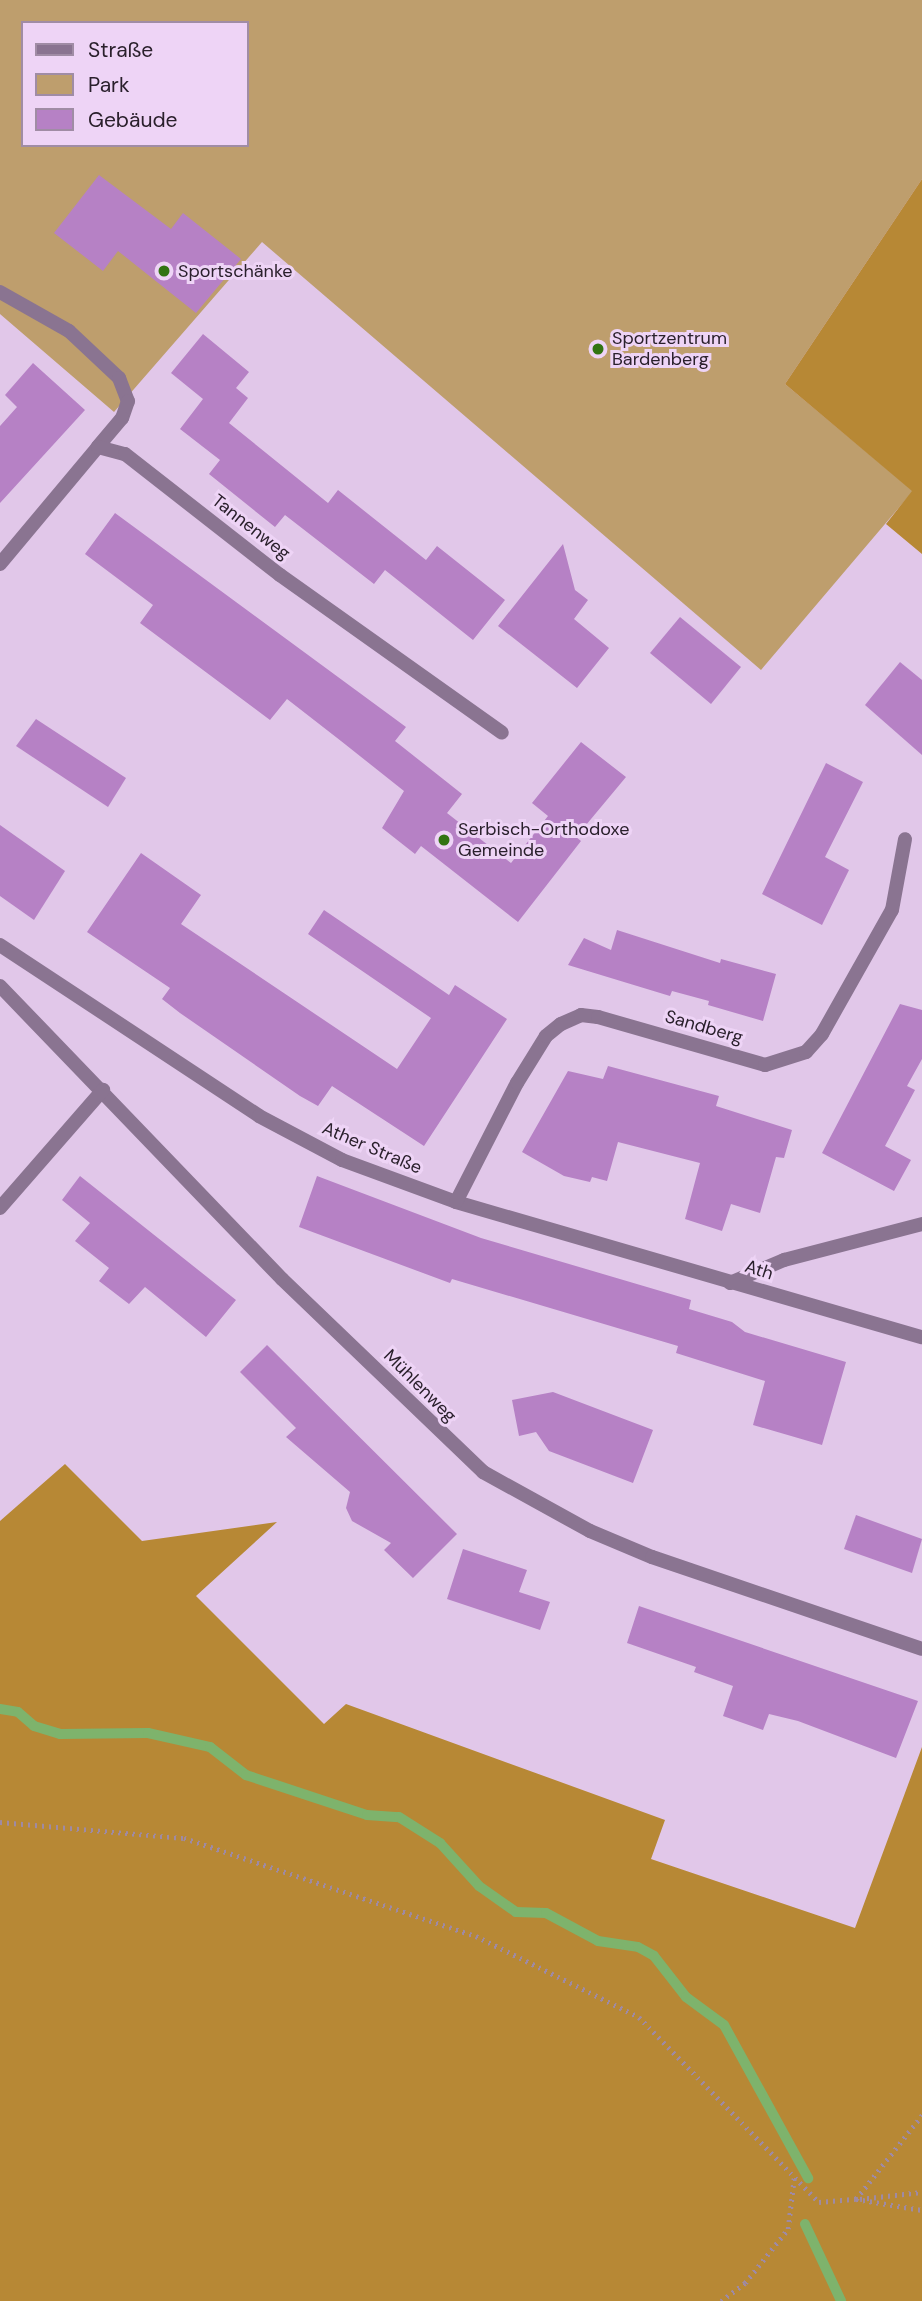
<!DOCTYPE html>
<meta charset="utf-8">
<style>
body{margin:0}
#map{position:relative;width:922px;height:2301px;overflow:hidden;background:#e1c7e9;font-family:"DM Sans",sans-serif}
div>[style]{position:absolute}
.green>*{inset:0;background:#be9e6d}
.forest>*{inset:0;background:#b78835}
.stream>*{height:10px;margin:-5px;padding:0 5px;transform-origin:5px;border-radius:5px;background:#7eb36c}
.building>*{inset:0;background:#b681c5}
.path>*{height:4.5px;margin-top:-2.25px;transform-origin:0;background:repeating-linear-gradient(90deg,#9f8aa4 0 2px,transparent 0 7px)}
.service>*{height:14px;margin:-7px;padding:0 7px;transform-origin:7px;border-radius:7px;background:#8a7491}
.minor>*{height:14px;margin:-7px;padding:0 7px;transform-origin:7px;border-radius:7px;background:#8a7491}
.dots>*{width:19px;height:19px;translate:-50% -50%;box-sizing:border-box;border:4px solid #eed4f6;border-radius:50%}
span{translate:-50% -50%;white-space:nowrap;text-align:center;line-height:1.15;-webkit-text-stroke:6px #eed4f6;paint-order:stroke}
.poi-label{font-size:18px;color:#2a202c}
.left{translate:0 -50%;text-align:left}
.street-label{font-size:18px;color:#2a202c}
.legend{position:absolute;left:21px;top:21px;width:228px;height:126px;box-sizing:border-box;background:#eed4f6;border:2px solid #a08ca5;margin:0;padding:9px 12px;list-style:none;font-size:21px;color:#2a202c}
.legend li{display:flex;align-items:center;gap:14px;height:35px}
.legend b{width:35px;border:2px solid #a08ca5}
</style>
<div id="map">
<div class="green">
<div style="clip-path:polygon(evenodd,0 0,922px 0,922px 179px,785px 384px,913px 491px,761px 670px,262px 242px,114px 412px,0 314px,0 0,23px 23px,247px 23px,247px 145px,23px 145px,23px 23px)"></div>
</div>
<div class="forest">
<div style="clip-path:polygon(922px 179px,922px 554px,886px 524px,912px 491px,785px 384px)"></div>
<div style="clip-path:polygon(65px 1464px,142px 1541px,277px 1522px,196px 1596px,324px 1724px,346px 1704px,665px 1820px,651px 1859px,855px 1928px,922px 1747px,922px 2301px,0 2301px,0 1521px)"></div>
</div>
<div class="stream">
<div style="left:0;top:1709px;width:18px;rotate:9deg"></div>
<div style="left:18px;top:1712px;width:21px;rotate:41deg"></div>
<div style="left:34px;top:1726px;width:27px;rotate:17deg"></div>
<div style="left:60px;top:1734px;width:88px;rotate:-0.7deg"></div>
<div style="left:148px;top:1733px;width:64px;rotate:12.7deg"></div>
<div style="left:210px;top:1747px;width:46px;rotate:37.9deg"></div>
<div style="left:246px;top:1775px;width:127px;rotate:18.3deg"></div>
<div style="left:367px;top:1815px;width:32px;rotate:4deg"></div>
<div style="left:399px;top:1817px;width:49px;rotate:32.4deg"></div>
<div style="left:440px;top:1843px;width:58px;rotate:47.8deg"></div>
<div style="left:479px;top:1886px;width:45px;rotate:35.1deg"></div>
<div style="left:516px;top:1912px;width:30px;rotate:2deg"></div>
<div style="left:546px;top:1913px;width:59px;rotate:28.3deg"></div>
<div style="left:598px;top:1941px;width:40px;rotate:8.5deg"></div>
<div style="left:638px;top:1947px;width:18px;rotate:29deg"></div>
<div style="left:654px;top:1956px;width:52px;rotate:52deg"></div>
<div style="left:686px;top:1997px;width:47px;rotate:36.4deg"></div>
<div style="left:724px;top:2025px;width:175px;rotate:61.2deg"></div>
<div style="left:805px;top:2224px;width:85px;rotate:64.9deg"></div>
</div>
<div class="building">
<div style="clip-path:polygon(99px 175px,171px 229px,183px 213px,241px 259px,196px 313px,118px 251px,103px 271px,54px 233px)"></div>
<div style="clip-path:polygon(203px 334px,249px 372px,236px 388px,248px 398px,229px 423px,328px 503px,338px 490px,426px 560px,437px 546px,505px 600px,473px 640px,385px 570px,374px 584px,285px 515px,275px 527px,209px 474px,220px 460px,180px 429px,203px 399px,171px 373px)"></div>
<div style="clip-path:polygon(33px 363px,85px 410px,0 503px,0 426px,17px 407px,5px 395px)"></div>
<div style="clip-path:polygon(115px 513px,406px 727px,395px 741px,462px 794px,447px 813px,511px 863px,548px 816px,532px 803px,581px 742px,626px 777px,576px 837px,581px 841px,518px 922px,421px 846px,415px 854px,382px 828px,404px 791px,341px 741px,287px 699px,270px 720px,140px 623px,153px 605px,85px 554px)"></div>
<div style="clip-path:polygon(563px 544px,575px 590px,588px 600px,574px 619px,609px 648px,577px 688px,498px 626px)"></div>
<div style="clip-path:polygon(680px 617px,741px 667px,711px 704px,650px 653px)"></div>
<div style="clip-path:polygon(900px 662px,922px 680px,922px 755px,865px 705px)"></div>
<div style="clip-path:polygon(36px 719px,126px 778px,108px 807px,16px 746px)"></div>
<div style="clip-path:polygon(826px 763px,863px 782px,825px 857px,849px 870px,822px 925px,762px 894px)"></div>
<div style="clip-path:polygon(0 825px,65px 871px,34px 920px,0 896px)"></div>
<div style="clip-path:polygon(141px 853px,201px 895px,181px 924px,397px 1069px,431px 1018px,308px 934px,324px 910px,449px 995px,455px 985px,507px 1019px,424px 1146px,332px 1086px,318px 1106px,300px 1096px,180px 1013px,162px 999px,170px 988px,87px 932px)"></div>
<div style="clip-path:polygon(617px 930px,720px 963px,721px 959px,776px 974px,763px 1021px,708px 1005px,709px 1001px,672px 991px,670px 996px,568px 965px,584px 938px,611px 950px)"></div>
<div style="clip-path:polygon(900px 1004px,922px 1010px,922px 1059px,907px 1086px,915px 1090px,885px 1146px,911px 1160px,894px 1191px,822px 1153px)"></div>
<div style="clip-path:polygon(608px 1066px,719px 1096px,716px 1106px,792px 1130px,784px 1158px,776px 1157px,760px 1213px,731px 1204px,722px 1231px,685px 1219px,700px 1163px,618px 1142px,607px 1181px,592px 1177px,590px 1182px,564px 1176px,522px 1152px,568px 1071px,603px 1079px)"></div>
<div style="clip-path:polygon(80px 1176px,236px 1300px,206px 1337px,145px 1287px,129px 1304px,99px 1281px,109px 1268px,75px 1241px,90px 1223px,62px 1200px)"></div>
<div style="clip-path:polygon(317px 1176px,481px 1238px,691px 1300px,689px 1309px,732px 1322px,745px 1332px,846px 1362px,822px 1445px,753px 1425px,765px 1381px,676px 1353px,678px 1346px,452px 1279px,450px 1283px,299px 1227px)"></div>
<div style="clip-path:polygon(267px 1345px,457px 1534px,413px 1578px,384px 1550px,391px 1543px,352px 1521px,346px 1508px,350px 1492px,286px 1437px,296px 1428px,240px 1372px)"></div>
<div style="clip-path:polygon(553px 1392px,653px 1430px,633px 1483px,549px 1451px,536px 1432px,519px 1436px,512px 1400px)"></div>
<div style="clip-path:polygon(856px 1515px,922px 1539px,912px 1573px,844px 1549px)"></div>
<div style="clip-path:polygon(463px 1549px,527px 1570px,519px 1592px,550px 1602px,540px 1630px,447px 1599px)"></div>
<div style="clip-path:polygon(639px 1606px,918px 1701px,896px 1758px,798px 1721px,769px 1714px,763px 1730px,723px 1716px,733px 1686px,694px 1672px,696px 1667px,627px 1643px)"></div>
</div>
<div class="path">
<div style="left:0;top:1822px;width:185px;rotate:5deg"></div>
<div style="left:184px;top:1838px;width:308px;rotate:18.6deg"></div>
<div style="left:476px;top:1936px;width:182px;rotate:26.4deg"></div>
<div style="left:639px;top:2017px;width:258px;rotate:45.8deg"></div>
<div style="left:819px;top:2202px;width:37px;rotate:-5deg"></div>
<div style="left:856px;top:2199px;width:67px;rotate:9.5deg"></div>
<div style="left:856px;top:2199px;width:107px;rotate:-51.8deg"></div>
<div style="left:860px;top:2199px;width:62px;rotate:-6.4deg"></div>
<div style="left:721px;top:2301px;width:30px;rotate:-37deg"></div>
<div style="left:745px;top:2283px;width:69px;rotate:-51.5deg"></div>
<div style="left:788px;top:2229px;width:51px;rotate:-83.3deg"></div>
</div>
<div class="service">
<div style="left:0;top:292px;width:79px;rotate:29.5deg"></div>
<div style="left:69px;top:331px;width:69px;rotate:43.2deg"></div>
<div style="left:119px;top:378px;width:25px;rotate:69deg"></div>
<div style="left:128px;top:401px;width:18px;rotate:109deg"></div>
<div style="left:122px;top:418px;width:38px;rotate:130deg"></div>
<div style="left:730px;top:1283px;width:59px;rotate:-23.1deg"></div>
<div style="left:784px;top:1260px;width:143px;rotate:-14.6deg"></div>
</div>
<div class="minor">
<div style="left:0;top:564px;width:153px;rotate:-50.1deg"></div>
<div style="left:98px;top:447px;width:28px;rotate:15deg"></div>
<div style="left:125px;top:454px;width:197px;rotate:38deg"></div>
<div style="left:280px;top:575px;width:272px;rotate:35.4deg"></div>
<div style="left:0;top:945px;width:310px;rotate:33.4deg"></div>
<div style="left:259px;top:1116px;width:94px;rotate:27.9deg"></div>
<div style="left:342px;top:1160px;width:121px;rotate:20.2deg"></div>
<div style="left:456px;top:1202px;width:485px;rotate:16.2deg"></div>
<div style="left:0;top:986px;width:407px;rotate:46.1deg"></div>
<div style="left:282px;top:1279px;width:279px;rotate:43.8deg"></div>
<div style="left:483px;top:1472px;width:122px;rotate:28.9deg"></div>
<div style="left:590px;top:1531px;width:67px;rotate:22.8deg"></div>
<div style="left:652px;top:1557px;width:285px;rotate:18.8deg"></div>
<div style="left:456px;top:1202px;width:134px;rotate:-62.9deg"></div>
<div style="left:517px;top:1083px;width:55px;rotate:-58.3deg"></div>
<div style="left:546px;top:1036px;width:19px;rotate:-39deg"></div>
<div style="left:561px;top:1024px;width:22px;rotate:-24deg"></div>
<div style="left:581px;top:1015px;width:17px;rotate:7deg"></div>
<div style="left:598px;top:1017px;width:174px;rotate:16deg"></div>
<div style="left:765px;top:1065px;width:43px;rotate:-17.6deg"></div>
<div style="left:806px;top:1052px;width:24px;rotate:-48deg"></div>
<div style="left:822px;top:1034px;width:142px;rotate:-60.6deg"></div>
<div style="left:892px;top:910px;width:72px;rotate:-79.6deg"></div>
<div style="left:0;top:1208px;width:157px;rotate:-48.9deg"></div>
</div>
<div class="dots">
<div style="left:164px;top:271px;background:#327413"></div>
<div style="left:598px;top:349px;background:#327413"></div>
<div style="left:444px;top:840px;background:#327413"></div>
</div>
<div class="poi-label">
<span class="left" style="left:178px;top:271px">Sportschänke</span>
<span class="left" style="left:612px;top:349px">Sportzentrum<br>Bardenberg</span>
<span class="left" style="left:458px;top:840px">Serbisch-Orthodoxe<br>Gemeinde</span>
</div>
<div class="street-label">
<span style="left:251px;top:527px;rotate:38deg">Tannenweg</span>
<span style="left:704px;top:1027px;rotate:16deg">Sandberg</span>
<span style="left:372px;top:1148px;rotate:23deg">Ather Straße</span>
<span style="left:759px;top:1270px;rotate:18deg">Ath</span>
<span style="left:420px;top:1386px;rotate:45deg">Mühlenweg</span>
</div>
<ul class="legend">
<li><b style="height:9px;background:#8a7491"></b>Straße</li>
<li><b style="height:19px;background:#be9e6d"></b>Park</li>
<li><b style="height:19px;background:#b681c5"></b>Gebäude</li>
</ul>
</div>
